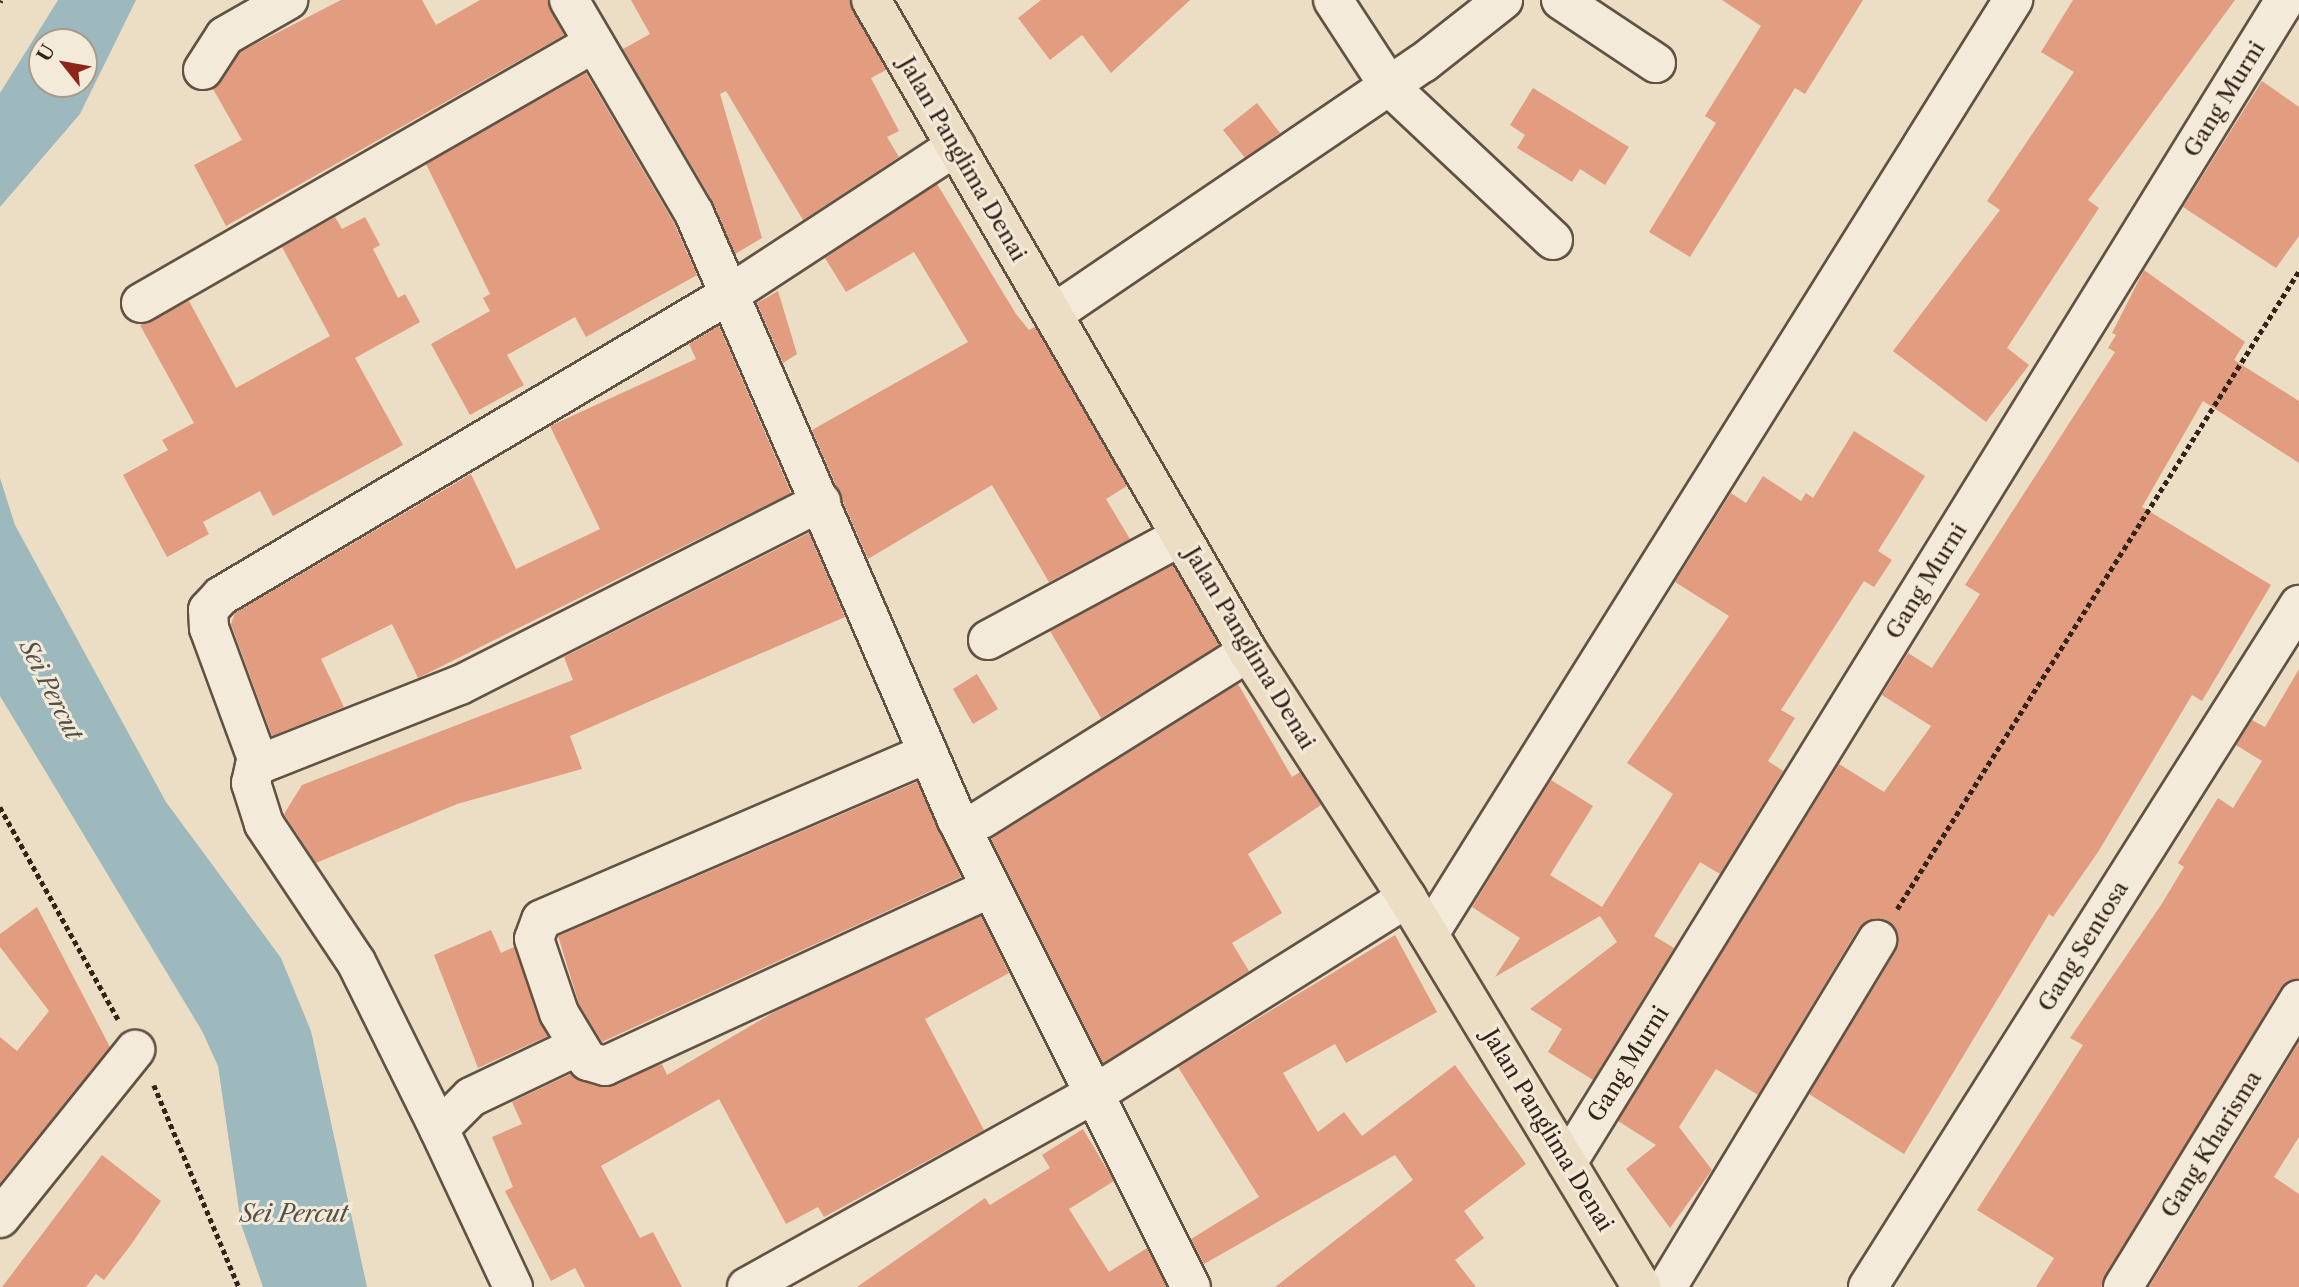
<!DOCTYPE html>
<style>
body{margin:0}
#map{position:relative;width:2299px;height:1287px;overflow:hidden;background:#ecdec4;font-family:"Libre Caslon Text",serif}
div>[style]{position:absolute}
.water>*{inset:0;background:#9db9be}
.building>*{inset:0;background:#e29c80}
.path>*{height:4.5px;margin-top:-2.25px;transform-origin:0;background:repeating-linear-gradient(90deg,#342318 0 5px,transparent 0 8.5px)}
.roads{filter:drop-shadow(2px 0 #625243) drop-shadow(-2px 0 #625243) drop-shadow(0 2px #625243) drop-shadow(0 -2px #625243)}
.minor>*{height:38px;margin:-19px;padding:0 19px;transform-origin:19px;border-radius:19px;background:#f3ead9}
.major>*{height:38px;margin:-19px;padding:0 19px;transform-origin:19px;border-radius:19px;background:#ecdec4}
span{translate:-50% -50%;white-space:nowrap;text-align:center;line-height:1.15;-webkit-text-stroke:6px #f3ead9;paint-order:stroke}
.street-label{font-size:23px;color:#342318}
.water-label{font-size:24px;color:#54504a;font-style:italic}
.north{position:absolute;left:28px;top:28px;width:70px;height:70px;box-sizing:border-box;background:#f3ead9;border:2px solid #a79a8c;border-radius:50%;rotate:301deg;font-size:19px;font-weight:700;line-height:28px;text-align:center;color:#342318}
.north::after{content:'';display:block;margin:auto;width:24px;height:32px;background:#8f2418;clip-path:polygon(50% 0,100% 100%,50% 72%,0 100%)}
</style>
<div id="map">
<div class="water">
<div style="clip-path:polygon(evenodd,58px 0,136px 0,80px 114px,0 207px,0 93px,58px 0,84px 42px,84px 84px,42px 84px,42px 42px,84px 42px)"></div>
<div style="clip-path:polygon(0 478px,15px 525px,166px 802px,281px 958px,311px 1031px,367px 1287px,263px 1287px,241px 1224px,218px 1066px,202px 1031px,0 696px)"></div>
</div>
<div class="building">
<div style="clip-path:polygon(341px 0,422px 0,436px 25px,480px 0,547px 0,564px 35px,226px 226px,194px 165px,242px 140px,213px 89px,240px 52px)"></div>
<div style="clip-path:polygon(631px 0,849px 0,886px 70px,871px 78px,899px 131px,887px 137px,899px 157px,803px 220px,726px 91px,720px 94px,762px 238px,735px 254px,713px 202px,623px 49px,650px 34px)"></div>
<div style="clip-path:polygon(1041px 0,1190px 0,1111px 73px,1082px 35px,1050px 60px,1018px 18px)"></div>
<div style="clip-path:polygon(1722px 0,1863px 0,1805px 94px,1795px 88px,1690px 257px,1649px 232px,1716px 123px,1705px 116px,1761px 26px)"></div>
<div style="clip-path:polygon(2073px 0,2235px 0,2088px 200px,2099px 208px,2007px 348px,2029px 365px,1986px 422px,1893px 351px,2000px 210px,1987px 201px,2074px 72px,2041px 52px)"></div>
<div style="clip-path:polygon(586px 73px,674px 223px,697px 275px,586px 337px,575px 317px,507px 355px,524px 385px,470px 415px,431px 344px,490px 311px,483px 298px,490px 294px,426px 164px)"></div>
<div style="clip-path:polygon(2262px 81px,2299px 107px,2299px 236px,2276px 268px,2183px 207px)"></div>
<div style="clip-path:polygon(1533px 88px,1629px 147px,1605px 185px,1580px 169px,1572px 182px,1517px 148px,1525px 135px,1510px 125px)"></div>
<div style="clip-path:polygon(1257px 103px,1280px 133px,1245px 158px,1223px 130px)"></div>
<div style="clip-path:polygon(937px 184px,1016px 314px,1029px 330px,1035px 327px,1127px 486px,1106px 499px,1130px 539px,1049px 582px,992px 485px,868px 559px,812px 430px,968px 342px,914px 252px,846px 292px,825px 258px)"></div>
<div style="clip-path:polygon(335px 217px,342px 229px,365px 217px,380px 245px,373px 249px,398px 298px,405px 294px,420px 322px,355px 358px,403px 445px,273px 516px,260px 491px,203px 522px,209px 534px,167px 557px,123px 475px,168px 450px,162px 440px,194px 423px,140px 325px,189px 301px,236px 388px,330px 336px,282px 247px)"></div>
<div style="clip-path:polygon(2144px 270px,2245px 342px,2234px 360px,2299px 401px,2299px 463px,2203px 401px,2142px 507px,2271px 585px,2202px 701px,2192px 695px,2098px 852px,2053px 917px,2049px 914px,1904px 1154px,1809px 1094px,1896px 951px,1896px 929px,1877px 918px,1858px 929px,1758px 1095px,1716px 1069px,1679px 1127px,1712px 1170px,1670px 1228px,1626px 1169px,1656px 1145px,1618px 1121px,1839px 764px,1884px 792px,1931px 726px,1882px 695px,1908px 653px,1932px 668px,1980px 594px,1965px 585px,2115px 352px,2108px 348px,2116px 335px,2112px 333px)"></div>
<div style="clip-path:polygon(778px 291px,797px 354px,783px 363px,757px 303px)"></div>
<div style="clip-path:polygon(719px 326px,791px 493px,418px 678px,392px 624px,321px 659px,344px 707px,272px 736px,231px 624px,235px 613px,471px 474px,516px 569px,600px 529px,550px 426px,696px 359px,689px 344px)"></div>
<div style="clip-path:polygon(1854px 431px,1925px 476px,1878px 551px,1892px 560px,1874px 587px,1864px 581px,1781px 710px,1795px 718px,1768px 761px,1783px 771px,1720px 874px,1700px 862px,1654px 936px,1674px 948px,1593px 1080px,1548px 1052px,1562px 1029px,1530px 1009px,1617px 942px,1600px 916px,1495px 977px,1520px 938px,1472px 907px,1551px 780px,1593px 806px,1550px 875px,1602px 907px,1673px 794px,1627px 763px,1729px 616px,1675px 582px,1731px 493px,1746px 503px,1763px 476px,1801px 501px,1806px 493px,1813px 498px)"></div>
<div style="clip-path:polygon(809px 533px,845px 617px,570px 736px,582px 769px,457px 804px,316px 863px,284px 814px,302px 785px,573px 680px,564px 657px)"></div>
<div style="clip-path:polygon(1173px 565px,1219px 645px,1101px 718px,1050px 631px)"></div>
<div style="clip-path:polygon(2299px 669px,2299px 978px,2280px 989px,2101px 1287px,2036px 1287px,2054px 1258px,1977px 1210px,2083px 1045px,2070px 1038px,2161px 905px,2184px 867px,2178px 863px,2218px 798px,2233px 808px,2262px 761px,2236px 745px,2252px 720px,2265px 727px)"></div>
<div style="clip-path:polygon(977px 674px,998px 709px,973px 724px,953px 689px)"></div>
<div style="clip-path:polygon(1238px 684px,1292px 777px,1300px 772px,1321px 805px,1248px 854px,1282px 913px,1232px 943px,1249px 971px,1103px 1063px,991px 839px)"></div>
<div style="clip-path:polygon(917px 782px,961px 877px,602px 1042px,579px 1004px,558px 936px)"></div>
<div style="clip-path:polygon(37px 907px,110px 1047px,0 1183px,0 1037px,17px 1051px,49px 1011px,0 947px,0 934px)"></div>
<div style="clip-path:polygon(981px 916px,1009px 973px,925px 1019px,984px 1130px,824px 1217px,818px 1207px,786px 1224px,719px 1099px,601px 1166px,640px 1238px,653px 1232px,682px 1287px,585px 1287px,575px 1268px,551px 1281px,505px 1191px,513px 1187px,492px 1137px,522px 1124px,512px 1102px,571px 1074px,600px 1087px,662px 1064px,667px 1075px,776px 1011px)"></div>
<div style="clip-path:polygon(491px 930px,501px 953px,514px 947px,548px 1036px,478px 1068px,434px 955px)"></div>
<div style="clip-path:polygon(1395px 935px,1437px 1012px,1346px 1063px,1335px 1044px,1283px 1073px,1318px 1132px,1344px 1112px,1362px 1136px,1455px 1065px,1526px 1164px,1464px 1211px,1484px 1238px,1455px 1260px,1476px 1287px,1275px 1287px,1413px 1180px,1395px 1155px,1204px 1264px,1191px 1239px,1259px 1197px,1178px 1067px)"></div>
<div style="clip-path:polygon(2299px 1042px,2299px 1137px,2274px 1177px,2299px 1194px,2299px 1287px,2149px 1287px)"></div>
<div style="clip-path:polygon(1083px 1129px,1114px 1181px,1069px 1209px,1109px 1272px,1147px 1248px,1167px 1287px,857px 1287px,985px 1198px,990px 1205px,1050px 1168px,1042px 1155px)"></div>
<div style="clip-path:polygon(102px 1155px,161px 1201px,130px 1246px,104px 1280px,96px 1274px,86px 1287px,2px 1287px)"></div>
</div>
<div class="path">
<div style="left:0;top:2px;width:2px;rotate:-63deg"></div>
<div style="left:0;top:807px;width:243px;rotate:60.9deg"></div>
<div style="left:1897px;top:909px;width:754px;rotate:-57.79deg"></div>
<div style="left:154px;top:1085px;width:219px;rotate:67.2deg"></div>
</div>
<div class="roads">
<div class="minor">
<div style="left:569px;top:0;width:247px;rotate:59.6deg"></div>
<div style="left:694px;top:213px;width:662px;rotate:66.57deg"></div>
<div style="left:957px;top:820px;width:522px;rotate:63.39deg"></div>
<div style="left:1333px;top:0;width:103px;rotate:56.9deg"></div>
<div style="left:1389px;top:86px;width:225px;rotate:43.2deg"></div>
<div style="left:1561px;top:0;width:114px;rotate:33.6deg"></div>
<div style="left:203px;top:70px;width:40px;rotate:-57.1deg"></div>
<div style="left:225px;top:36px;width:73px;rotate:-29.7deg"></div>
<div style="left:141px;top:303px;width:522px;rotate:-29.85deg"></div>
<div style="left:1053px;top:314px;width:447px;rotate:-34.2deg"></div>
<div style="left:1423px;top:63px;width:102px;rotate:-38.2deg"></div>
<div style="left:988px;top:640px;width:219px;rotate:-28.3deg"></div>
<div style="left:928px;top:753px;width:421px;rotate:156.7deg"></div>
<div style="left:541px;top:920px;width:20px;rotate:110deg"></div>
<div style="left:534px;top:939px;width:78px;rotate:71.3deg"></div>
<div style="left:559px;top:1013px;width:56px;rotate:58.9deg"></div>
<div style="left:588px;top:1061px;width:18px;rotate:16deg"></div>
<div style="left:605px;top:1066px;width:424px;rotate:-24.8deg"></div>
<div style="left:259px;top:764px;width:145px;rotate:-110.2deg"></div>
<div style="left:209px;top:628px;width:18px;rotate:-93deg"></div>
<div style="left:208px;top:610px;width:19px;rotate:-47deg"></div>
<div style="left:221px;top:596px;width:592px;rotate:-30.68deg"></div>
<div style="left:730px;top:294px;width:270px;rotate:-33.2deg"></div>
<div style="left:982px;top:819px;width:314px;rotate:-32.1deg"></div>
<div style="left:1429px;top:934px;width:1102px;rotate:-57.98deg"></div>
<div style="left:439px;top:1129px;width:186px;rotate:-116.4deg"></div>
<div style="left:356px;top:962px;width:166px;rotate:-123.7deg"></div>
<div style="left:264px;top:824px;width:43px;rotate:-107.6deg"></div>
<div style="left:251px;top:783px;width:17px;rotate:-77deg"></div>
<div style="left:255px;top:766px;width:220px;rotate:-21.6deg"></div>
<div style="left:460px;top:685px;width:405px;rotate:-26.9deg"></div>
<div style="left:1567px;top:1163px;width:1367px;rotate:-58.31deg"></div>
<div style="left:0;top:1218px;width:216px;rotate:-51.2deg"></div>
<div style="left:513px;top:1287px;width:174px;rotate:-115.1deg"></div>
<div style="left:439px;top:1129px;width:45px;rotate:-45deg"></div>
<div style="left:471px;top:1097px;width:116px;rotate:-25.5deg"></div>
<div style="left:747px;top:1287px;width:399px;rotate:-29.1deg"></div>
<div style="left:1096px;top:1093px;width:367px;rotate:-32.1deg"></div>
<div style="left:1667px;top:1287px;width:406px;rotate:-58.8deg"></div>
<div style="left:1868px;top:1287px;width:807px;rotate:-57.71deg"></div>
<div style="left:2123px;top:1287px;width:337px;rotate:-58.5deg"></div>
</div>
<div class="major">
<div style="left:871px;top:0;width:753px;rotate:59.96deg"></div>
<div style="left:1248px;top:652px;width:293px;rotate:57.1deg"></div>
<div style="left:1407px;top:898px;width:454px;rotate:58.9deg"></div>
</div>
</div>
<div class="street-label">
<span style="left:2224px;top:99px;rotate:-58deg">Gang Murni</span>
<span style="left:963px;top:159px;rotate:60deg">Jalan Panglima Denai</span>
<span style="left:1926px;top:581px;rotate:-58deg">Gang Murni</span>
<span style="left:1250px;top:648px;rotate:59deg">Jalan Panglima Denai</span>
<span style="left:2083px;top:946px;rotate:-58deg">Gang Sentosa</span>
<span style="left:1628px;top:1064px;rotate:-58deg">Gang Murni</span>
<span style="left:1548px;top:1130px;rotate:59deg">Jalan Panglima Denai</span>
<span style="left:2211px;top:1144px;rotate:-58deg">Gang Kharisma</span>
</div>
<div class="water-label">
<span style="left:51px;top:690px;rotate:63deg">Sei Percut</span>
<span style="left:294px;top:1214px">Sei Percut</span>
</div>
<div class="north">U</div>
</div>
